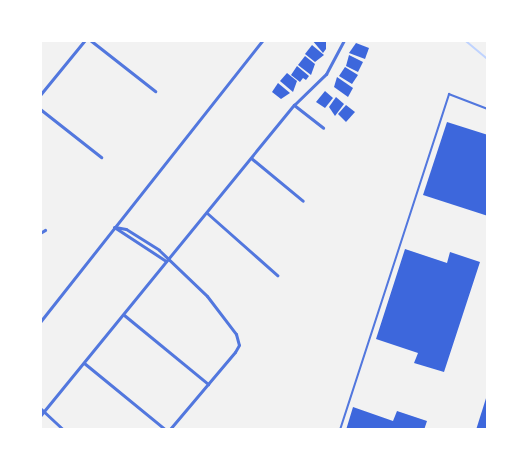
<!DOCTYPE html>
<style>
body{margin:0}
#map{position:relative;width:528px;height:470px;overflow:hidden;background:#f2f2f2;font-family:Inter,sans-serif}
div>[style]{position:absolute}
.stream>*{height:1.5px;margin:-0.75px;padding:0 0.75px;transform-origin:0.75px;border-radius:0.75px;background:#bfd3fe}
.building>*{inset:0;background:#3d67dc}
.service>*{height:1.5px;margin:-0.75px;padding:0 0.75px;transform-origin:0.75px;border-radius:0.75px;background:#5277de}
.minor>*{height:3px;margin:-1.5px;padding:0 1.5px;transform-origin:1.5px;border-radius:1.5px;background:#5277de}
span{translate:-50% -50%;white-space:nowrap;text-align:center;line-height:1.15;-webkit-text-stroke:6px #fff;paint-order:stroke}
.frame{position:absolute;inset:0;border:42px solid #fff;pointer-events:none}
</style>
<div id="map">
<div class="stream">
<div style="left:465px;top:40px;width:30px;rotate:40deg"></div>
</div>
<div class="building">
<div style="clip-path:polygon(312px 40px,326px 40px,326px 49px,323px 53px)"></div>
<div style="clip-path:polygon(356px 43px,369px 48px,365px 59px,349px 53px)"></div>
<div style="clip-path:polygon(312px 45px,324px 55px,315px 62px,305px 54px)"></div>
<div style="clip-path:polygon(349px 55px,363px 62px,358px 72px,346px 66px)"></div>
<div style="clip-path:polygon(305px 56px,315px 64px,311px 75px,298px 65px)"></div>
<div style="clip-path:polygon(297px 66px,309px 76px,306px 80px,303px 78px,300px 82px,291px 75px)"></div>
<div style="clip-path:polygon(345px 67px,358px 75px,352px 84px,339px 76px)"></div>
<div style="clip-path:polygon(287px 73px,297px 81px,293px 92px,280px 81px)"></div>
<div style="clip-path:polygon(337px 77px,353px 88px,348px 97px,334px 87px)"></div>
<div style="clip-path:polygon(278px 83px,290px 93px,281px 99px,272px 92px)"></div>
<div style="clip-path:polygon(325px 91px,333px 98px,325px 108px,316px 102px)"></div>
<div style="clip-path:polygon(336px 97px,344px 104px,335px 116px,329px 107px)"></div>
<div style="clip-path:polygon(346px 105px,355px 112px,346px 122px,338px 114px)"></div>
<div style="clip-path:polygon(447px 122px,488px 135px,488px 216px,423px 195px)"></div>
<div style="clip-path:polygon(405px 249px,447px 263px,450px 252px,480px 262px,444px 372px,414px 363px,418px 353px,376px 339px)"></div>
<div style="clip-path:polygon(487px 395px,488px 430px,476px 430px)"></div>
<div style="clip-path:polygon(353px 407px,393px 421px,397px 411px,427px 421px,424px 430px,346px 430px)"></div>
</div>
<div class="service">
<div style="left:340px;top:430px;width:353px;rotate:-72deg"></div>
<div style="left:449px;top:94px;width:42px;rotate:21deg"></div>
</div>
<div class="minor">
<div style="left:90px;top:40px;width:83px;rotate:38.1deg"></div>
<div style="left:40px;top:95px;width:71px;rotate:-50.7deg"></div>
<div style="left:294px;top:105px;width:37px;rotate:38deg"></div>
<div style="left:40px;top:109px;width:78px;rotate:38.2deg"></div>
<div style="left:251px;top:158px;width:67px;rotate:39.6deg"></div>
<div style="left:207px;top:213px;width:94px;rotate:41.5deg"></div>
<div style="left:114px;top:227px;width:62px;rotate:33.2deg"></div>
<div style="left:115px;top:227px;width:11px;rotate:10deg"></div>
<div style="left:126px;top:229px;width:39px;rotate:32deg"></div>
<div style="left:159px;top:250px;width:66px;rotate:43.8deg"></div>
<div style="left:207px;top:296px;width:48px;rotate:52.7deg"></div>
<div style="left:236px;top:334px;width:11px;rotate:75deg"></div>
<div style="left:239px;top:345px;width:8px;rotate:120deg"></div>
<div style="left:235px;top:352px;width:102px;rotate:130.2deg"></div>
<div style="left:40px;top:233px;width:6px;rotate:-31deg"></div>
<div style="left:124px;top:315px;width:109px;rotate:39.4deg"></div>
<div style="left:40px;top:322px;width:360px;rotate:-51.7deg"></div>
<div style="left:84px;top:363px;width:106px;rotate:39.3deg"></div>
<div style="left:40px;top:408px;width:33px;rotate:43deg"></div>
<div style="left:40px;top:416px;width:402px;rotate:-50.8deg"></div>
<div style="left:294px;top:105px;width:45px;rotate:-44.1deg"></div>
<div style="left:326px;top:74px;width:38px;rotate:-62deg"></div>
</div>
<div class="frame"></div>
</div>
